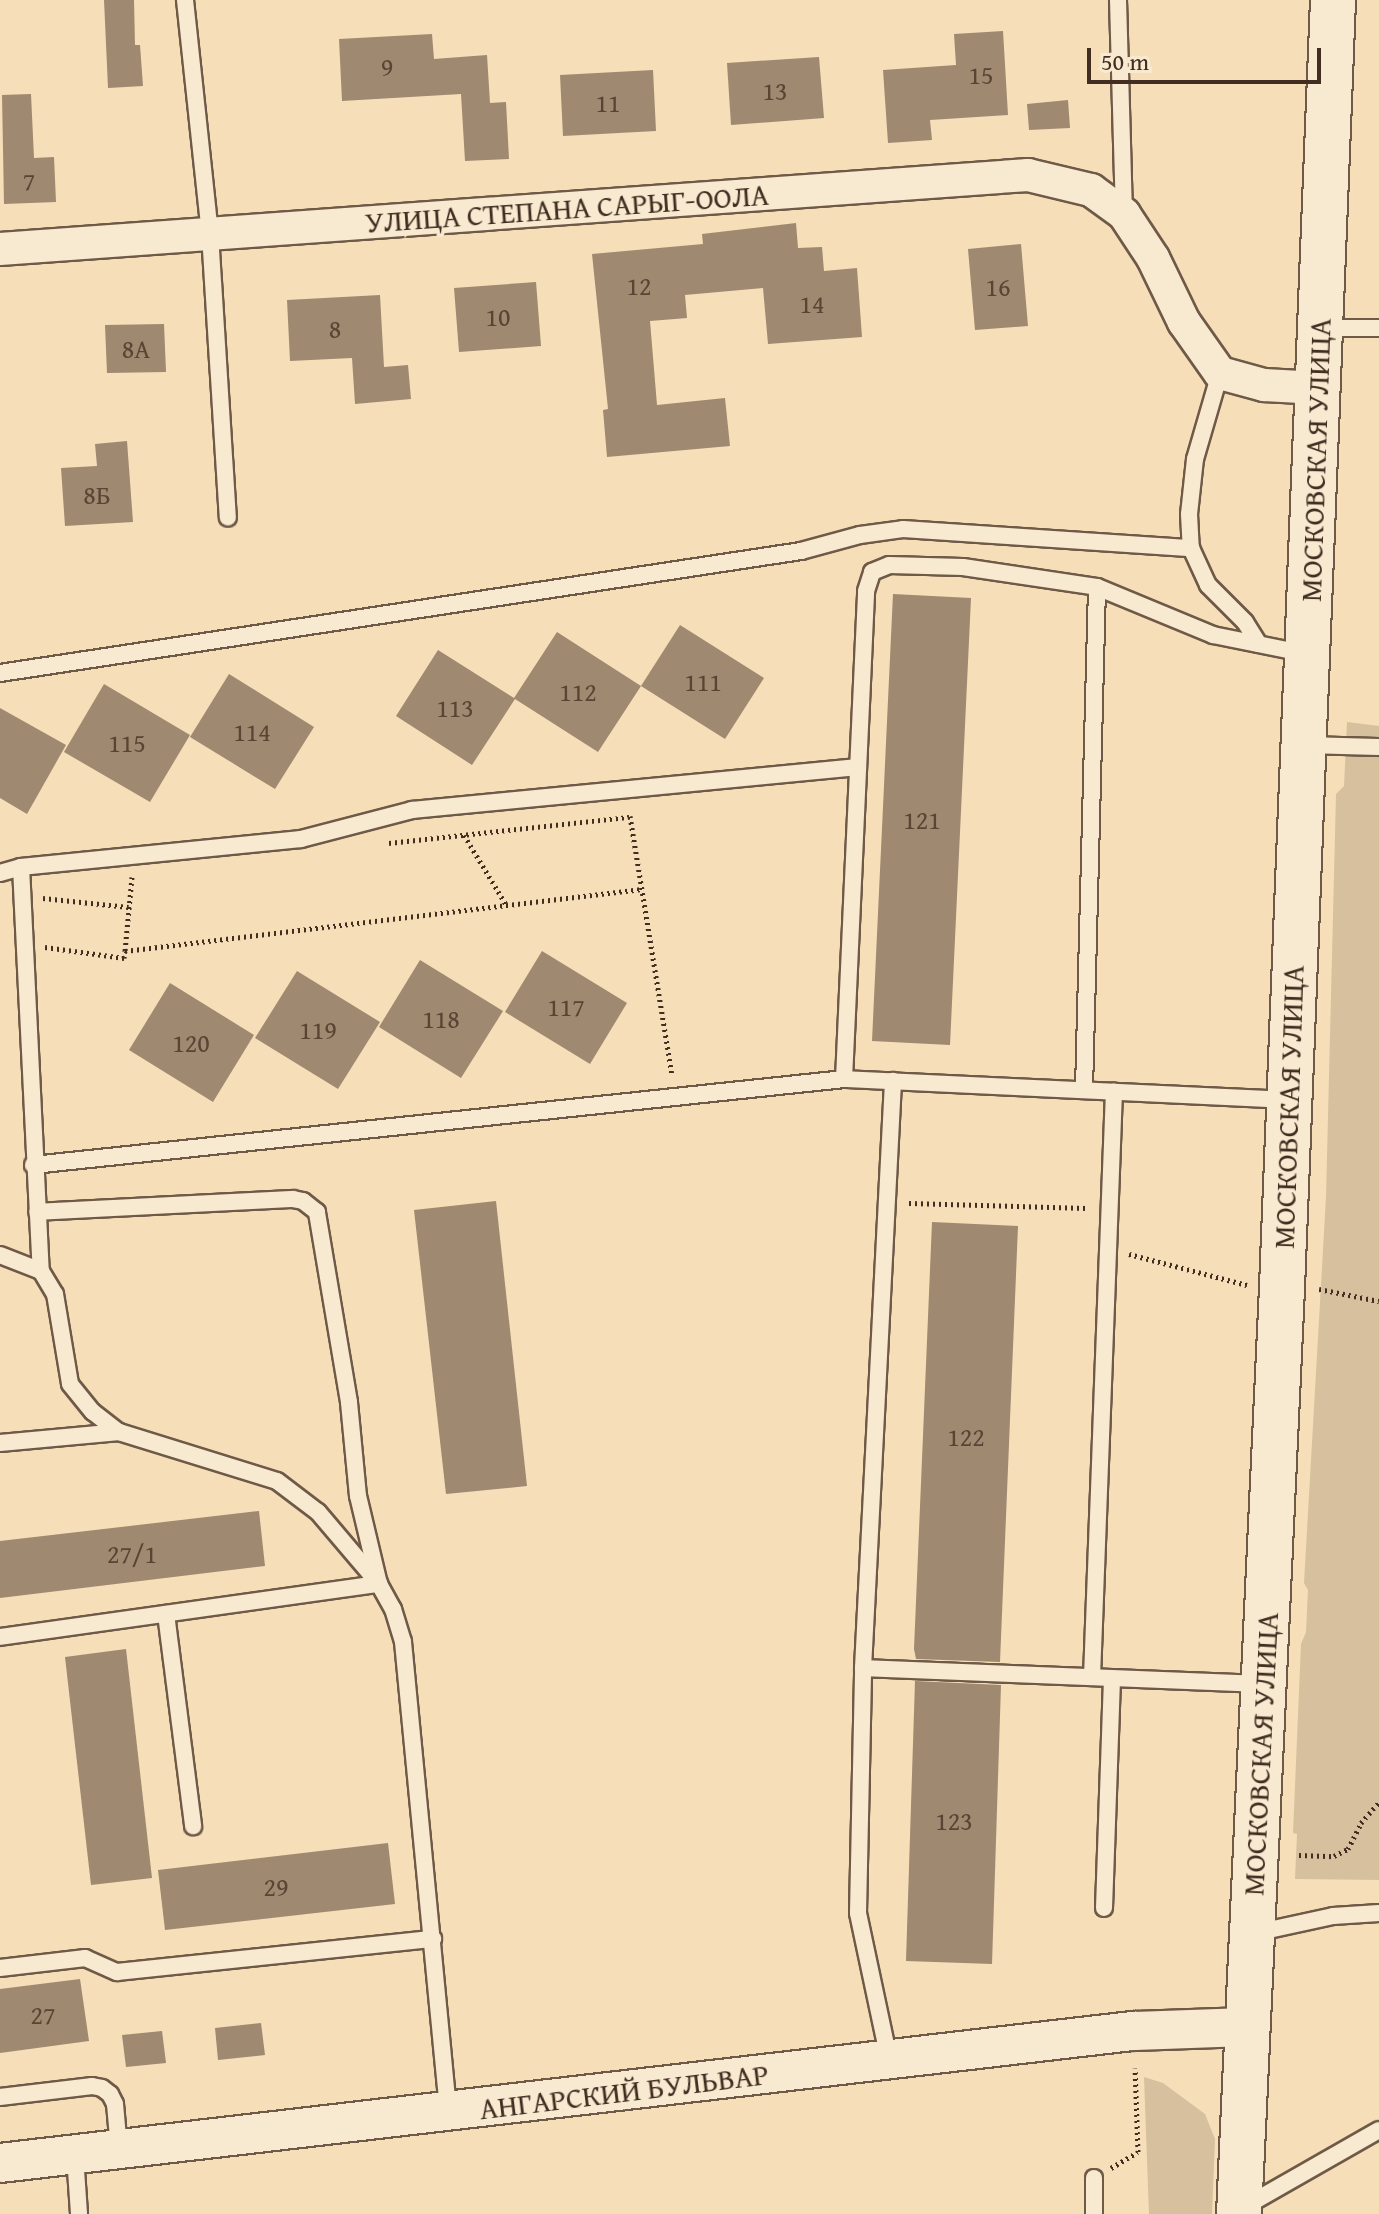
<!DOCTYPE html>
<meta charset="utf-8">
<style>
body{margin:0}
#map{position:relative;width:1379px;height:2214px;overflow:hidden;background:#f5deb8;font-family:"Gentium Book Plus",serif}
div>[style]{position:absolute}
.green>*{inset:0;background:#d7c09e}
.building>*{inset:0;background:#9f8970}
.path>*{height:5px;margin-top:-2.5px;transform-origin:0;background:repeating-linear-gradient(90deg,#422d21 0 2px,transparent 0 6px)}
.roads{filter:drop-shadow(2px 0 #6f5947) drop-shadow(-2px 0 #6f5947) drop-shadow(0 2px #6f5947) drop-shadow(0 -2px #6f5947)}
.service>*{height:16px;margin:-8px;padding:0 8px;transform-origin:8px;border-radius:8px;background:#f8ead1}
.minor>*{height:32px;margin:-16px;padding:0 16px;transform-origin:16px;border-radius:16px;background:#f8ead1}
.tertiary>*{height:38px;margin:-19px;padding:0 19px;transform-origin:19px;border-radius:19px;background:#f8ead1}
.secondary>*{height:44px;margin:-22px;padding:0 22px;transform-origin:22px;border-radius:22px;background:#f8ead1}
span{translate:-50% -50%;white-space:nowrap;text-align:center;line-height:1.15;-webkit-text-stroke:7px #f8ead1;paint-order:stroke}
.number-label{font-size:26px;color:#594435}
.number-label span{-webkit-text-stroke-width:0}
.street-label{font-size:30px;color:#422d21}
.scale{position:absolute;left:1087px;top:48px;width:234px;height:36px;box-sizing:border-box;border:4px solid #422d21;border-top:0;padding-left:10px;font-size:24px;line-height:28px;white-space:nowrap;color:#422d21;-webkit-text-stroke:6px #f8ead1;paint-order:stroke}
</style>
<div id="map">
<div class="green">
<div style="clip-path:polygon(1347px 722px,1379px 726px,1379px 1880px,1295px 1879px,1297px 1834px,1293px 1833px,1301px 1644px,1306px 1632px,1308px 1590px,1304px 1583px,1326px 1197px,1336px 794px,1344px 786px)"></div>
<div style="clip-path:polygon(1144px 2077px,1163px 2083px,1205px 2114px,1215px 2139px,1212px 2214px,1149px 2214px)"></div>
</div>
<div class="building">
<div style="clip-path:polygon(104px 0,134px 0,135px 45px,140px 45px,143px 86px,108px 88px)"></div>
<div style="clip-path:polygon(1003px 31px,1008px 115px,930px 120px,932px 140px,888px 143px,883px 70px,956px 65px,954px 34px)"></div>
<div style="clip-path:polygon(432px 34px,434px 59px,487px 55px,490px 103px,506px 102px,509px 159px,465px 161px,461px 94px,342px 101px,339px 39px)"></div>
<div style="clip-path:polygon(819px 57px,824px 118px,731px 125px,727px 63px)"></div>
<div style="clip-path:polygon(653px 70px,656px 131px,563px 136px,560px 75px)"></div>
<div style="clip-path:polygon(31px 94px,34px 158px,54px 157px,56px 202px,4px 204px,2px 95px)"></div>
<div style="clip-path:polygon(1068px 100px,1070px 128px,1029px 130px,1027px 104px)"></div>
<div style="clip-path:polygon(796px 223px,798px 248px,822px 247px,824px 271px,857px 268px,862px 337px,768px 344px,763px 288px,685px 295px,687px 318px,650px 321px,657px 405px,725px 398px,730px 446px,607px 457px,603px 410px,608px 409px,592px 254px,703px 244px,702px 234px)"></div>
<div style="clip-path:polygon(1021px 244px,1028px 326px,975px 330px,968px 249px)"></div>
<div style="clip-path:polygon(536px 282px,541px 346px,459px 352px,454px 288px)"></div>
<div style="clip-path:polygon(380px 295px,384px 367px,408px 365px,411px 399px,355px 404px,352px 358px,290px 361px,287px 300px)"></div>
<div style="clip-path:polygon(164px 324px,166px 372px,107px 373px,105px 325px)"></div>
<div style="clip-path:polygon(127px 441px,133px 522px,65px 526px,61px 468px,97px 466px,95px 444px)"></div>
<div style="clip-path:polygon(893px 594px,971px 598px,950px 1045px,872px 1041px)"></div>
<div style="clip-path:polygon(680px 625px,764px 678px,725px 739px,641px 686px)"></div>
<div style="clip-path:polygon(557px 632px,641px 686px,598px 752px,515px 699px,472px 765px,396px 716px,438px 650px,514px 698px)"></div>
<div style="clip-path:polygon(229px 674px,314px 727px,275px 789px,190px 737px)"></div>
<div style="clip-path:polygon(104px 684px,190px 735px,150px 802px,64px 752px)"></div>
<div style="clip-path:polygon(0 708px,66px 745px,27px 814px,0 798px)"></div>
<div style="clip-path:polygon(542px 951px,627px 1003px,590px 1064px,505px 1012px)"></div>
<div style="clip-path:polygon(420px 960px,503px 1011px,461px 1078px,379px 1027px)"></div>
<div style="clip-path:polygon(297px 971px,380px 1022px,338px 1089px,255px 1038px)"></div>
<div style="clip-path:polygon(170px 983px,254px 1035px,213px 1102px,129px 1050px)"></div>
<div style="clip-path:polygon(496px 1201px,527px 1486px,446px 1494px,414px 1210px)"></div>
<div style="clip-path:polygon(932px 1222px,1018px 1226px,1000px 1662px,916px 1659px,914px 1649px)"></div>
<div style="clip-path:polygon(259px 1511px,265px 1566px,0 1598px,0 1541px)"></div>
<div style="clip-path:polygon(126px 1649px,152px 1878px,91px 1885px,65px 1657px)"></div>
<div style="clip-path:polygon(915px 1681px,1001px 1685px,992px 1964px,906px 1961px)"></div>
<div style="clip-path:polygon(388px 1843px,395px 1904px,165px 1930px,158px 1870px)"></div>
<div style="clip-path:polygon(80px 1979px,89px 2041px,0 2053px,0 1989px)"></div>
<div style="clip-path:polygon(261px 2023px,265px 2055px,218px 2060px,215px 2028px)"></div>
<div style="clip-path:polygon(162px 2031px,166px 2063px,126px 2067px,122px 2035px)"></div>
</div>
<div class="path">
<div style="left:630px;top:816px;width:262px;rotate:80.8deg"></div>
<div style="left:464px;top:835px;width:83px;rotate:58.8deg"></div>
<div style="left:389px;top:843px;width:242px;rotate:-6.2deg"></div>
<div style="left:132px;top:877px;width:74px;rotate:95.4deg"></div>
<div style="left:125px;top:951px;width:521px;rotate:-6.84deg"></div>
<div style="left:43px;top:898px;width:86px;rotate:6deg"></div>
<div style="left:45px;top:947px;width:80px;rotate:7.9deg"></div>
<div style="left:124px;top:958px;width:7px;rotate:-82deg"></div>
<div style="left:909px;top:1203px;width:177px;rotate:1.6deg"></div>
<div style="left:1129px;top:1254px;width:122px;rotate:14.7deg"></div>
<div style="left:1319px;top:1289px;width:61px;rotate:11.3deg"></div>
<div style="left:1299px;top:1855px;width:35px;rotate:2deg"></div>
<div style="left:1334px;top:1856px;width:16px;rotate:-27deg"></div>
<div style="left:1348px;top:1849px;width:29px;rotate:-63deg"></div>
<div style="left:1361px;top:1823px;width:28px;rotate:-49deg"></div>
<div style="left:1111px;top:2168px;width:31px;rotate:-31deg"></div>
<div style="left:1138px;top:2152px;width:84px;rotate:-92deg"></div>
</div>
<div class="roads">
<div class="service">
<div style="left:185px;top:0;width:235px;rotate:83.9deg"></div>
<div style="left:210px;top:234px;width:284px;rotate:86.4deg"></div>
<div style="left:1118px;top:0;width:213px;rotate:88.4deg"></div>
<div style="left:1321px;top:328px;width:58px"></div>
<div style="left:1220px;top:373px;width:90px;rotate:106.2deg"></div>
<div style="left:1195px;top:459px;width:55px;rotate:96.2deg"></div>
<div style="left:1189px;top:514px;width:34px;rotate:87deg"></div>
<div style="left:1191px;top:548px;width:41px;rotate:65.3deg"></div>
<div style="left:1208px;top:585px;width:52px;rotate:45deg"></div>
<div style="left:1245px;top:622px;width:26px;rotate:58deg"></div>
<div style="left:0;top:673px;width:810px;rotate:-8.66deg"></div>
<div style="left:801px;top:551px;width:61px;rotate:-15.2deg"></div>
<div style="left:860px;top:535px;width:43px;rotate:-7.9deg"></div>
<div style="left:903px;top:529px;width:289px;rotate:3.8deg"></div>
<div style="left:1305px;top:745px;width:74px;rotate:1.5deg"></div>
<div style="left:21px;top:867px;width:404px;rotate:87.2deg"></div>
<div style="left:0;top:873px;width:22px;rotate:-16deg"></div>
<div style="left:21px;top:867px;width:281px;rotate:-5.7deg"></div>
<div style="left:301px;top:839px;width:115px;rotate:-14.6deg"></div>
<div style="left:412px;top:810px;width:448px;rotate:-5.5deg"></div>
<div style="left:844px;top:1079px;width:488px;rotate:-87.4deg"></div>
<div style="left:866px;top:591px;width:20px;rotate:-72deg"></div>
<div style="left:872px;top:572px;width:18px;rotate:-22deg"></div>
<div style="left:889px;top:565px;width:74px;rotate:1.5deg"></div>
<div style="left:963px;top:567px;width:135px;rotate:8.5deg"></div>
<div style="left:1097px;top:587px;width:126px;rotate:22.5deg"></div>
<div style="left:1213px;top:635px;width:96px;rotate:11.4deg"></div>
<div style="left:1084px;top:1090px;width:503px;rotate:-88.52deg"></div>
<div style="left:33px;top:1165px;width:816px;rotate:-6.05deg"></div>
<div style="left:844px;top:1079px;width:443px;rotate:2.7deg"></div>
<div style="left:0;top:1255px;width:44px;rotate:21.3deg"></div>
<div style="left:41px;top:1271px;width:27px;rotate:59deg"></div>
<div style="left:55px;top:1294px;width:91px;rotate:80.5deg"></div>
<div style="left:70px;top:1384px;width:36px;rotate:51deg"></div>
<div style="left:93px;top:1412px;width:33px;rotate:38deg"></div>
<div style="left:119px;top:1432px;width:165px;rotate:17.2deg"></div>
<div style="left:277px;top:1481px;width:51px;rotate:37.1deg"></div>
<div style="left:318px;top:1512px;width:94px;rotate:49.7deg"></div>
<div style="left:379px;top:1584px;width:29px;rotate:61deg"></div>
<div style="left:393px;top:1609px;width:34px;rotate:73deg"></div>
<div style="left:403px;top:1642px;width:470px;rotate:84.5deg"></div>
<div style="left:0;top:1443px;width:120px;rotate:-5.3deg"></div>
<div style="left:166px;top:1614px;width:214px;rotate:82.7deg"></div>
<div style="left:0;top:1637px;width:383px;rotate:-8deg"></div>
<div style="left:379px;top:1584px;width:90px;rotate:-103.4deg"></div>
<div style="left:358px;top:1496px;width:94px;rotate:-95.5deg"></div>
<div style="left:349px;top:1402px;width:193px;rotate:-99.6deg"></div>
<div style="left:317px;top:1212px;width:18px;rotate:-142deg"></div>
<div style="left:303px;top:1201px;width:10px;rotate:-169deg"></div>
<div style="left:293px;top:1199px;width:256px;rotate:177.1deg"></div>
<div style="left:863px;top:1668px;width:398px;rotate:2.3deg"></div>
<div style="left:1092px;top:1677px;width:586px;rotate:-87.85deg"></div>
<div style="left:1104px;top:1908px;width:229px;rotate:-88deg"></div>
<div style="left:1255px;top:1933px;width:80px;rotate:-12.3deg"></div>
<div style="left:1333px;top:1916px;width:46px;rotate:-3.7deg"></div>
<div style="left:0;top:1968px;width:86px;rotate:-6.7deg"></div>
<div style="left:85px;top:1958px;width:35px;rotate:24deg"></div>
<div style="left:117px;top:1972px;width:318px;rotate:-6deg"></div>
<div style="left:889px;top:2059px;width:149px;rotate:-102deg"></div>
<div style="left:858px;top:1913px;width:245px;rotate:-88.8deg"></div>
<div style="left:863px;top:1668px;width:588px;rotate:-87.07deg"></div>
<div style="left:0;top:2097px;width:93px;rotate:-6.8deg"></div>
<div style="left:92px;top:2086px;width:10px;rotate:11deg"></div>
<div style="left:102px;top:2088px;width:10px;rotate:37deg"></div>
<div style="left:110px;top:2094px;width:11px;rotate:63deg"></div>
<div style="left:115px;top:2104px;width:45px;rotate:84.9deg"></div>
<div style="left:75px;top:2155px;width:59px;rotate:86.1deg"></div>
<div style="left:1244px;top:2207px;width:155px;rotate:-29.7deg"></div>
<div style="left:1094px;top:2214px;width:36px;rotate:-90deg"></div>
</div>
<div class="minor">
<div style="left:0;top:249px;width:1031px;rotate:-4.12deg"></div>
<div style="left:1028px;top:175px;width:65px;rotate:13.4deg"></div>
<div style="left:1091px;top:190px;width:41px;rotate:36deg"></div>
<div style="left:1124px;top:214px;width:53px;rotate:56.6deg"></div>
<div style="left:1153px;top:258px;width:71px;rotate:64.2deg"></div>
<div style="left:1184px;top:322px;width:62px;rotate:54.8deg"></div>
<div style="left:1220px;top:373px;width:46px;rotate:15.3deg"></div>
<div style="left:1264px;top:385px;width:55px;rotate:3.1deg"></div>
</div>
<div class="tertiary">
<div style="left:0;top:2163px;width:1141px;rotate:-6.65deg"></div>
<div style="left:1133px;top:2031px;width:115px;rotate:-2deg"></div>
</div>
<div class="secondary">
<div style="left:1239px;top:2214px;width:928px;rotate:-87.34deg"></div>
<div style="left:1282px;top:1287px;width:1288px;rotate:-87.73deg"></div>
</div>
</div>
<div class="number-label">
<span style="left:387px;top:67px">9</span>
<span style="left:981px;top:75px">15</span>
<span style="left:775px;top:91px">13</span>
<span style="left:608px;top:103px">11</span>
<span style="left:29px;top:181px">7</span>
<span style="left:639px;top:286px">12</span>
<span style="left:998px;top:287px">16</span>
<span style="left:812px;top:304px">14</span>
<span style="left:498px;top:317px">10</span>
<span style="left:335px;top:329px">8</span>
<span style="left:136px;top:349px">8А</span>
<span style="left:97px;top:495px">8Б</span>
<span style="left:703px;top:682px">111</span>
<span style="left:578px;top:692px">112</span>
<span style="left:455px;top:708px">113</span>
<span style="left:252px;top:732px">114</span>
<span style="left:127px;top:743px">115</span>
<span style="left:922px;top:820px">121</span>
<span style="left:566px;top:1007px">117</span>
<span style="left:441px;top:1019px">118</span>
<span style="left:318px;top:1030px">119</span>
<span style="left:191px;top:1043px">120</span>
<span style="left:966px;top:1437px">122</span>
<span style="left:132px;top:1554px">27/1</span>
<span style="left:954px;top:1821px">123</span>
<span style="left:276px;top:1887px">29</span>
<span style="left:43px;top:2015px">27</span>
</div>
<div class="street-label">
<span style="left:567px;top:208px;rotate:-4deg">УЛИЦА СТЕПАНА САРЫГ-ООЛА</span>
<span style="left:1315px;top:460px;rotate:-88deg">МОСКОВСКАЯ УЛИЦА</span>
<span style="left:1288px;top:1107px;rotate:-88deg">МОСКОВСКАЯ УЛИЦА</span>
<span style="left:1260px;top:1754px;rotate:-87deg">МОСКОВСКАЯ УЛИЦА</span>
<span style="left:624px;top:2091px;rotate:-7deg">АНГАРСКИЙ БУЛЬВАР</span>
</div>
<div class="scale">50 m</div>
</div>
